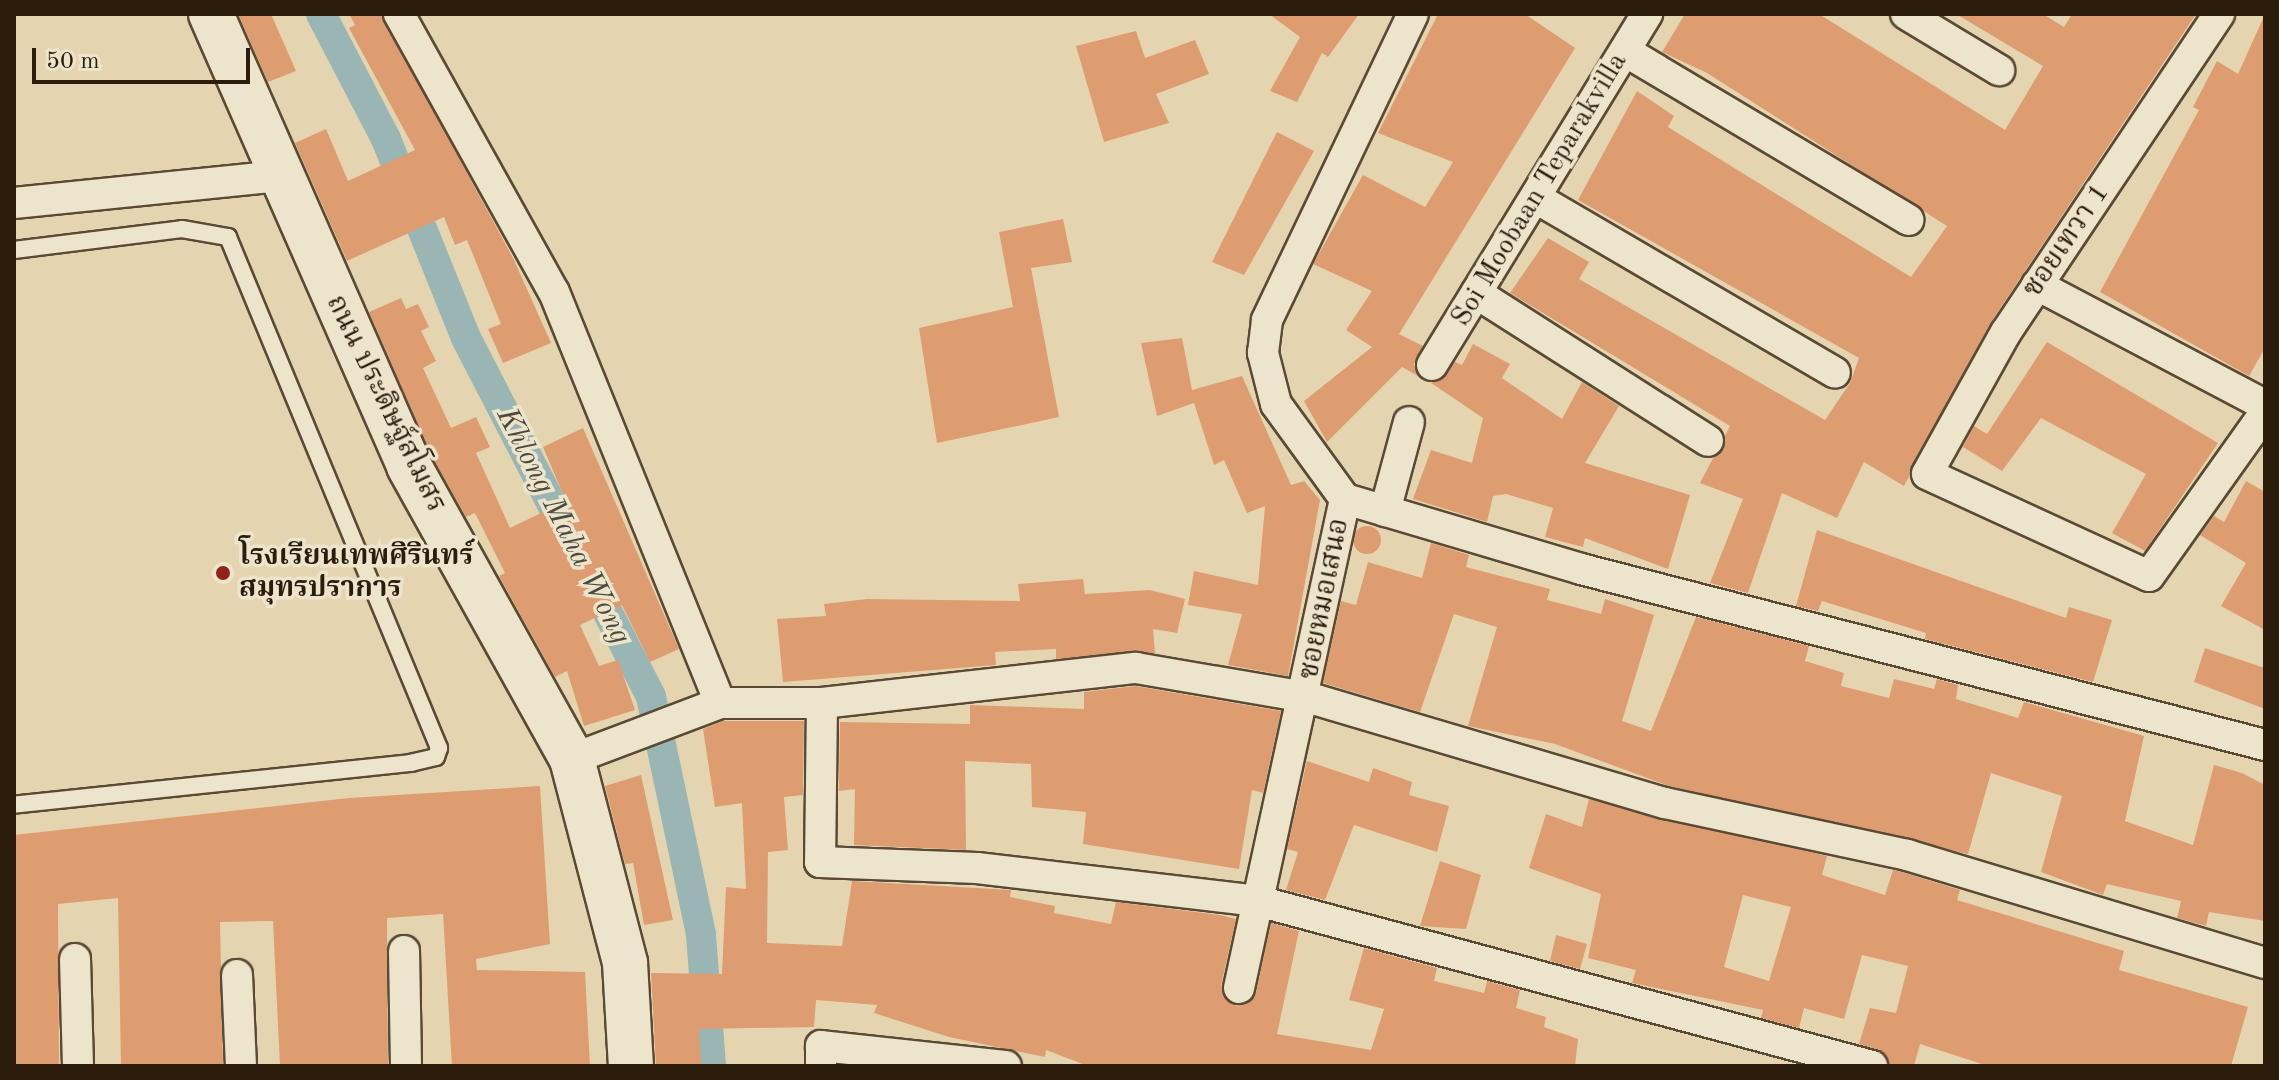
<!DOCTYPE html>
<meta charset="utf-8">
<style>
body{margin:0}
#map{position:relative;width:2279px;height:1080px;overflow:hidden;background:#e4d5b0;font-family:"Old Standard TT","Noto Serif Thai",serif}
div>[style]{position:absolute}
.canal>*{height:30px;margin:-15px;padding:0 15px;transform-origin:15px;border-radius:15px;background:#99b6b5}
.building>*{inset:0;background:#dd9d71}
.round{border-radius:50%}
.roads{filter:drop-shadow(2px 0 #594a35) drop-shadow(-2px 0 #594a35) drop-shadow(0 2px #594a35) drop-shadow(0 -2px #594a35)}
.lane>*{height:16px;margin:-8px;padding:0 8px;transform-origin:8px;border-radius:8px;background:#ede4cc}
.street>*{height:30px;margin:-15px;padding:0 15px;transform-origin:15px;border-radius:15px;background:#ede4cc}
.secondary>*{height:44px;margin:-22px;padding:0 22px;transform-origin:22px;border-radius:22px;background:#ede4cc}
.dots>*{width:22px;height:22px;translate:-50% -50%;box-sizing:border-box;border:4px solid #ede4cc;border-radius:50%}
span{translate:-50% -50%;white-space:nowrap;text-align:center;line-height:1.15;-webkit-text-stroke:7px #ede4cc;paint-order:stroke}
.street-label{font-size:28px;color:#2b1c0c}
.poi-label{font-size:28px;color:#2b1c0c;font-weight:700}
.left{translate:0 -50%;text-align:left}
.water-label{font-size:30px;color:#4c4a3f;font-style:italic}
.frame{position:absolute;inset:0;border:16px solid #2b1c0c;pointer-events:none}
.scale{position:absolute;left:32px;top:48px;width:218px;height:36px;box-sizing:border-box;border:4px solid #2b1c0c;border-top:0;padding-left:10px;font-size:24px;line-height:28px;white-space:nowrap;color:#2b1c0c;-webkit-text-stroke:6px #ede4cc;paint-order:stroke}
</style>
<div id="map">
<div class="canal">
<div style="left:321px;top:14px;width:141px;rotate:62.5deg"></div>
<div style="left:386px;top:139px;width:214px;rotate:68.1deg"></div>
<div style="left:466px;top:338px;width:404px;rotate:62.7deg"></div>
<div style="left:651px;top:697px;width:243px;rotate:78.1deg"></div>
<div style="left:701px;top:935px;width:131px;rotate:85.6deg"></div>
</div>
<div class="building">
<div style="clip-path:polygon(238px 14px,271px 14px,296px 71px,268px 82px)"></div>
<div style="clip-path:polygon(349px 14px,381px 14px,514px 260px,551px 343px,503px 363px,488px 329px,501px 324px,467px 240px,455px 245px,444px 217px,347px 261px,295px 143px,326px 129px,348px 181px,415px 150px,349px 28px,355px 25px)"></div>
<div style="clip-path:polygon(1269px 14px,1359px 14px,1328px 57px,1322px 53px,1297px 102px,1270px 91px,1300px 37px)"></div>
<div style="clip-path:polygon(1438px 14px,1525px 14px,1575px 48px,1399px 334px,1423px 346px,1414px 364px,1418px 376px,1402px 367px,1327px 442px,1304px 401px,1372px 347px,1346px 330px,1372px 291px,1313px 264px,1363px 175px,1425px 207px,1453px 162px,1378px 133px)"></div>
<div style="clip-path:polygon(1685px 14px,1819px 14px,2005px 130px,2043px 66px,1956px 14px,2043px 14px,2064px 27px,2072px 14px,2196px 14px,1991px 322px,1904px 486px,1864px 462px,1837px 518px,1782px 493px,1748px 593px,1710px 583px,1743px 499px,1700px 483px,1730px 426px,1510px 293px,1548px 238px,1589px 262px,1579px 279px,1825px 420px,1850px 383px,1859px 358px,1578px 200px,1637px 91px,1674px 116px,1668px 127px,1911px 277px,1947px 226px,1707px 73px,1662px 52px)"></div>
<div style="clip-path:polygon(2265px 14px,2265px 348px,2249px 376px,2100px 292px,2199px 110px,2193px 107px,2217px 61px,2238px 74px)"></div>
<div style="clip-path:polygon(1136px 31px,1145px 58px,1195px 40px,1209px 74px,1156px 94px,1169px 123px,1104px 142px,1076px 46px)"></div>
<div style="clip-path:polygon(1277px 132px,1314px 151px,1244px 275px,1212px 262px)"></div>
<div style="clip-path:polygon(1063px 219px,1072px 262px,1031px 268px,1059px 417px,937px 443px,919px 328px,1013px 307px,999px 232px)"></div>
<div style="clip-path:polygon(401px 298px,406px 309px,418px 304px,429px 327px,421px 331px,436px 361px,423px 368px,451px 428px,476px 417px,490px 447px,476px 453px,510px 528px,566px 501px,543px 447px,583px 428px,679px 649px,650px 662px,622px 605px,580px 625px,599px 666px,618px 660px,635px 710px,584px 726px,567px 671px,555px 677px,499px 576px,505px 573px,475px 513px,466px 517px,431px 455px,369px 312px)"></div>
<div style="clip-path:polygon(1182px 338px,1192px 390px,1242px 376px,1291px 485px,1304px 481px,1320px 500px,1288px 676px,1228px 665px,1242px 614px,1188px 605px,1194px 571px,1258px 585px,1265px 506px,1247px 513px,1224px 460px,1214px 465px,1194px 403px,1157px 416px,1141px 343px)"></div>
<div style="clip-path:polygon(2047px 342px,2218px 443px,2145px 551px,2112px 533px,2146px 474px,2041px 418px,2002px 471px,1963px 447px,1974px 426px,1987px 434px)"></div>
<div style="clip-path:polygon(1473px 344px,1510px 364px,1502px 378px,1562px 419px,1582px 382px,1619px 406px,1585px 463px,1690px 495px,1668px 569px,1585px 538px,1583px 547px,1545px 537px,1553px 508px,1506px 494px,1493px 496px,1487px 522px,1413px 499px,1431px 450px,1472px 463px,1483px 418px,1431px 383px,1455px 362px,1462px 365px)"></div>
<div style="clip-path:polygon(2246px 481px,2265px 492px,2265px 630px,2221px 606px,2246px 563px,2200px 535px,2214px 516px,2224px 522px)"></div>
<div class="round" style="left:1353px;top:526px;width:28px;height:28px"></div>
<div style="clip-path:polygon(1817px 530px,2066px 618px,2069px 607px,2112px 620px,2093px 682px,1925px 639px,1926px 633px,1822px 601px,1818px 611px,1796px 606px)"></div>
<div style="clip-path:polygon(1431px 543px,1469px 555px,1466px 567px,1550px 589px,1547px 600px,1601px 614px,1605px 599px,1654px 615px,1622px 721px,1651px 731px,1696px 617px,1809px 646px,1805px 661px,1844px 673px,1841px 686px,1889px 698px,1894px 679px,1934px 689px,1937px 679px,1958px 685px,1956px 699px,2018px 718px,2024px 702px,2144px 736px,2125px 821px,2193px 845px,2214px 765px,2242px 773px,2265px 785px,2265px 921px,2209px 912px,2206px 926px,2177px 918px,2181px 901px,2107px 884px,2103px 895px,2041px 872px,2062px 796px,1991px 773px,1968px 854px,1669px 786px,1555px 744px,1468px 726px,1497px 627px,1454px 614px,1420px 712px,1323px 683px,1341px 601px,1356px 605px,1368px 562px,1422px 578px)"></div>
<div style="clip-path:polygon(1083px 579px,1085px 594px,1150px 590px,1185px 599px,1177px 633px,1153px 629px,1155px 653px,1056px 659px,1056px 649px,995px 652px,996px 665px,783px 682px,777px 619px,826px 616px,824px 604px,867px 599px,1020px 601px,1018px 584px)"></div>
<div style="clip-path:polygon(2205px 648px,2265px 668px,2265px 709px,2194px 682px)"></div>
<div style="clip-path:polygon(1135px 686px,1281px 711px,1263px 793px,1252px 790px,1239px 869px,1083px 844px,1086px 812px,1032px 807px,1031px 764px,965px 761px,966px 850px,854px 845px,855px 789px,839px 791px,840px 722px,970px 724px,970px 705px,1084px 709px,1084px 692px)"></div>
<div style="clip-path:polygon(723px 721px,804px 721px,803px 795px,784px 797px,788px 850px,768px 852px,767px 943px,842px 946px,852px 881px,1011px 890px,1010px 897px,1055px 906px,1054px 913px,1111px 924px,1116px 902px,1220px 915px,1236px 919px,1221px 985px,1236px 1006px,1256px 993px,1271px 923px,1299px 931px,1277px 1034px,1371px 1050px,1384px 1009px,1349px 1000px,1364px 948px,1437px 968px,1434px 981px,1484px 993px,1487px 981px,1520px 990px,1516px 1008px,1546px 1017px,1544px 1027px,1578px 1039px,1575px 1066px,1088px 1066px,1046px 1050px,1045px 1057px,949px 1037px,874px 1013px,877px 1005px,816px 1000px,814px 1027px,699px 1029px,701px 1066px,656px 1066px,651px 973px,722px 974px,726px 887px,746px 889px,742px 803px,715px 807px,703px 729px)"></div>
<div style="clip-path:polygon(1307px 761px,1369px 782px,1373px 768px,1412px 782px,1409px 795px,1449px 806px,1437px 852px,1354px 825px,1325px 900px,1286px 890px,1298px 852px,1287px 849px)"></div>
<div style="clip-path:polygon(641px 775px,673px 920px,644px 925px,633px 863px,625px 864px,605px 786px)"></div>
<div style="clip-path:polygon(540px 786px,550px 944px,476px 959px,477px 970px,585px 972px,590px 1066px,452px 1066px,443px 914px,387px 918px,388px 1066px,280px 1066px,273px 921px,220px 922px,223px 1066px,121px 1066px,118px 898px,58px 904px,59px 1066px,14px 1066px,14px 835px,349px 798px)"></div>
<div style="clip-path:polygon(evenodd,1589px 799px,1827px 856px,1822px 875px,1885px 895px,1893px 870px,1902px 872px,1960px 890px,1957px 900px,2124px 951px,2119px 970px,2248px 1007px,2231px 1066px,1988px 1066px,1920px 1044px,1914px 1066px,1889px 1066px,1884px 1053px,1859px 1044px,1870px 1008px,1896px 1013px,1908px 966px,1862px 955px,1844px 1019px,1804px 1008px,1799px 1028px,1761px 1018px,1763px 1010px,1632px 983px,1636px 970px,1588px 958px,1601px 894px,1529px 868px,1546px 814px,1582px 827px,1589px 799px,1743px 895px,1791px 907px,1769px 981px,1724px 967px,1743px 895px)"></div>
<div style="clip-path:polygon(1440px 861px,1481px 875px,1466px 929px,1420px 926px)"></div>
<div style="clip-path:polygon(1556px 935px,1587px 944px,1580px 969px,1550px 961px)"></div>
</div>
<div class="roads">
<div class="lane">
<div style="left:14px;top:250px;width:169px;rotate:-7.1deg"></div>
<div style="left:182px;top:229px;width:47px;rotate:9.9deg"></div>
<div style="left:228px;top:237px;width:553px;rotate:67.56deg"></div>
<div style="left:439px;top:748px;width:9px;rotate:108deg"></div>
<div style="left:436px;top:757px;width:26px;rotate:167deg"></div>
<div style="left:411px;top:763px;width:399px;rotate:174deg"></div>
</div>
<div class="street">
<div style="left:399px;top:14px;width:318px;rotate:60.9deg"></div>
<div style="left:554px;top:292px;width:443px;rotate:68deg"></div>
<div style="left:1906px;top:14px;width:109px;rotate:31.1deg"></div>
<div style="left:2219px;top:14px;width:383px;rotate:123.8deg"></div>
<div style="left:2006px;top:332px;width:162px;rotate:119.1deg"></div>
<div style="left:1927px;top:474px;width:244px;rotate:24.7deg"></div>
<div style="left:2149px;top:576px;width:200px;rotate:-54.6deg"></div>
<div style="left:1625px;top:51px;width:330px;rotate:30.8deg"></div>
<div style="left:1536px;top:198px;width:346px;rotate:30.3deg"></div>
<div style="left:14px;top:203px;width:267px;rotate:-5.8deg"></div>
<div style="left:2037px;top:285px;width:258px;rotate:27.8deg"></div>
<div style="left:1476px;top:293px;width:275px;rotate:32.5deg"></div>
<div style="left:1432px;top:365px;width:412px;rotate:-58.5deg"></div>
<div style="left:1345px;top:499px;width:246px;rotate:16.5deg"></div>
<div style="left:1581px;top:569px;width:706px;rotate:14.43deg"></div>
<div style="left:1385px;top:511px;width:92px;rotate:-74.9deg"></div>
<div style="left:822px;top:703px;width:159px;rotate:90.7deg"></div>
<div style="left:820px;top:862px;width:157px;rotate:2.2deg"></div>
<div style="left:977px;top:868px;width:283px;rotate:6.7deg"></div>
<div style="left:1258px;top:901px;width:636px;rotate:15.04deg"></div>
<div style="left:572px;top:759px;width:158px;rotate:-20.7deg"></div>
<div style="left:720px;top:703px;width:102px"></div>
<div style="left:822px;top:703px;width:316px;rotate:-6.4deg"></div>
<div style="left:1136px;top:668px;width:172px;rotate:9.7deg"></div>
<div style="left:1306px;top:697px;width:374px;rotate:16.5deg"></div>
<div style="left:1665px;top:803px;width:248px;rotate:12.1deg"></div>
<div style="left:1907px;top:855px;width:374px;rotate:16.8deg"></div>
<div style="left:404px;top:951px;width:115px;rotate:89deg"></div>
<div style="left:75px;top:959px;width:107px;rotate:88.4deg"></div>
<div style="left:237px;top:975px;width:91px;rotate:87.5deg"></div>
<div style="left:1239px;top:988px;width:500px;rotate:-77.77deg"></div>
<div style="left:1345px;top:499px;width:117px;rotate:-126deg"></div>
<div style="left:1276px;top:404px;width:53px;rotate:-104.3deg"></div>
<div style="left:1263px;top:353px;width:33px;rotate:-83deg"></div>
<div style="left:1267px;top:320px;width:339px;rotate:-64.5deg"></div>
<div style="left:821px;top:1066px;width:20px;rotate:-90deg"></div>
<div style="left:821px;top:1046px;width:186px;rotate:6.2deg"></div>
</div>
<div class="secondary">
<div style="left:211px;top:14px;width:493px;rotate:66.3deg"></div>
<div style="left:409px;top:466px;width:335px;rotate:60.9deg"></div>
<div style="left:572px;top:759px;width:211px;rotate:75.4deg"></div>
<div style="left:625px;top:963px;width:103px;rotate:86.7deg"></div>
</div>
</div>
<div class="dots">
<div style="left:223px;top:573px;background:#8f2418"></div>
</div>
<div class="street-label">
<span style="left:1540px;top:190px;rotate:-59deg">Soi Moobaan Teparakvilla</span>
<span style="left:2067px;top:241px;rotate:-56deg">ซอยเทวา 1</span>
<span style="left:385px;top:404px;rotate:64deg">ถนน ประดิษฐ์สโมสร</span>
<span style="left:1325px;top:599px;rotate:-79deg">ซอยหมอเสนอ</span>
</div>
<div class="poi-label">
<span class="left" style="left:239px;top:573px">โรงเรียนเทพศิรินทร์<br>สมุทรปราการ</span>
</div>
<div class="water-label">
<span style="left:563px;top:526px;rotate:63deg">Khlong Maha Wong</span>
</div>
<div class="frame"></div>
<div class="scale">50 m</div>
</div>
